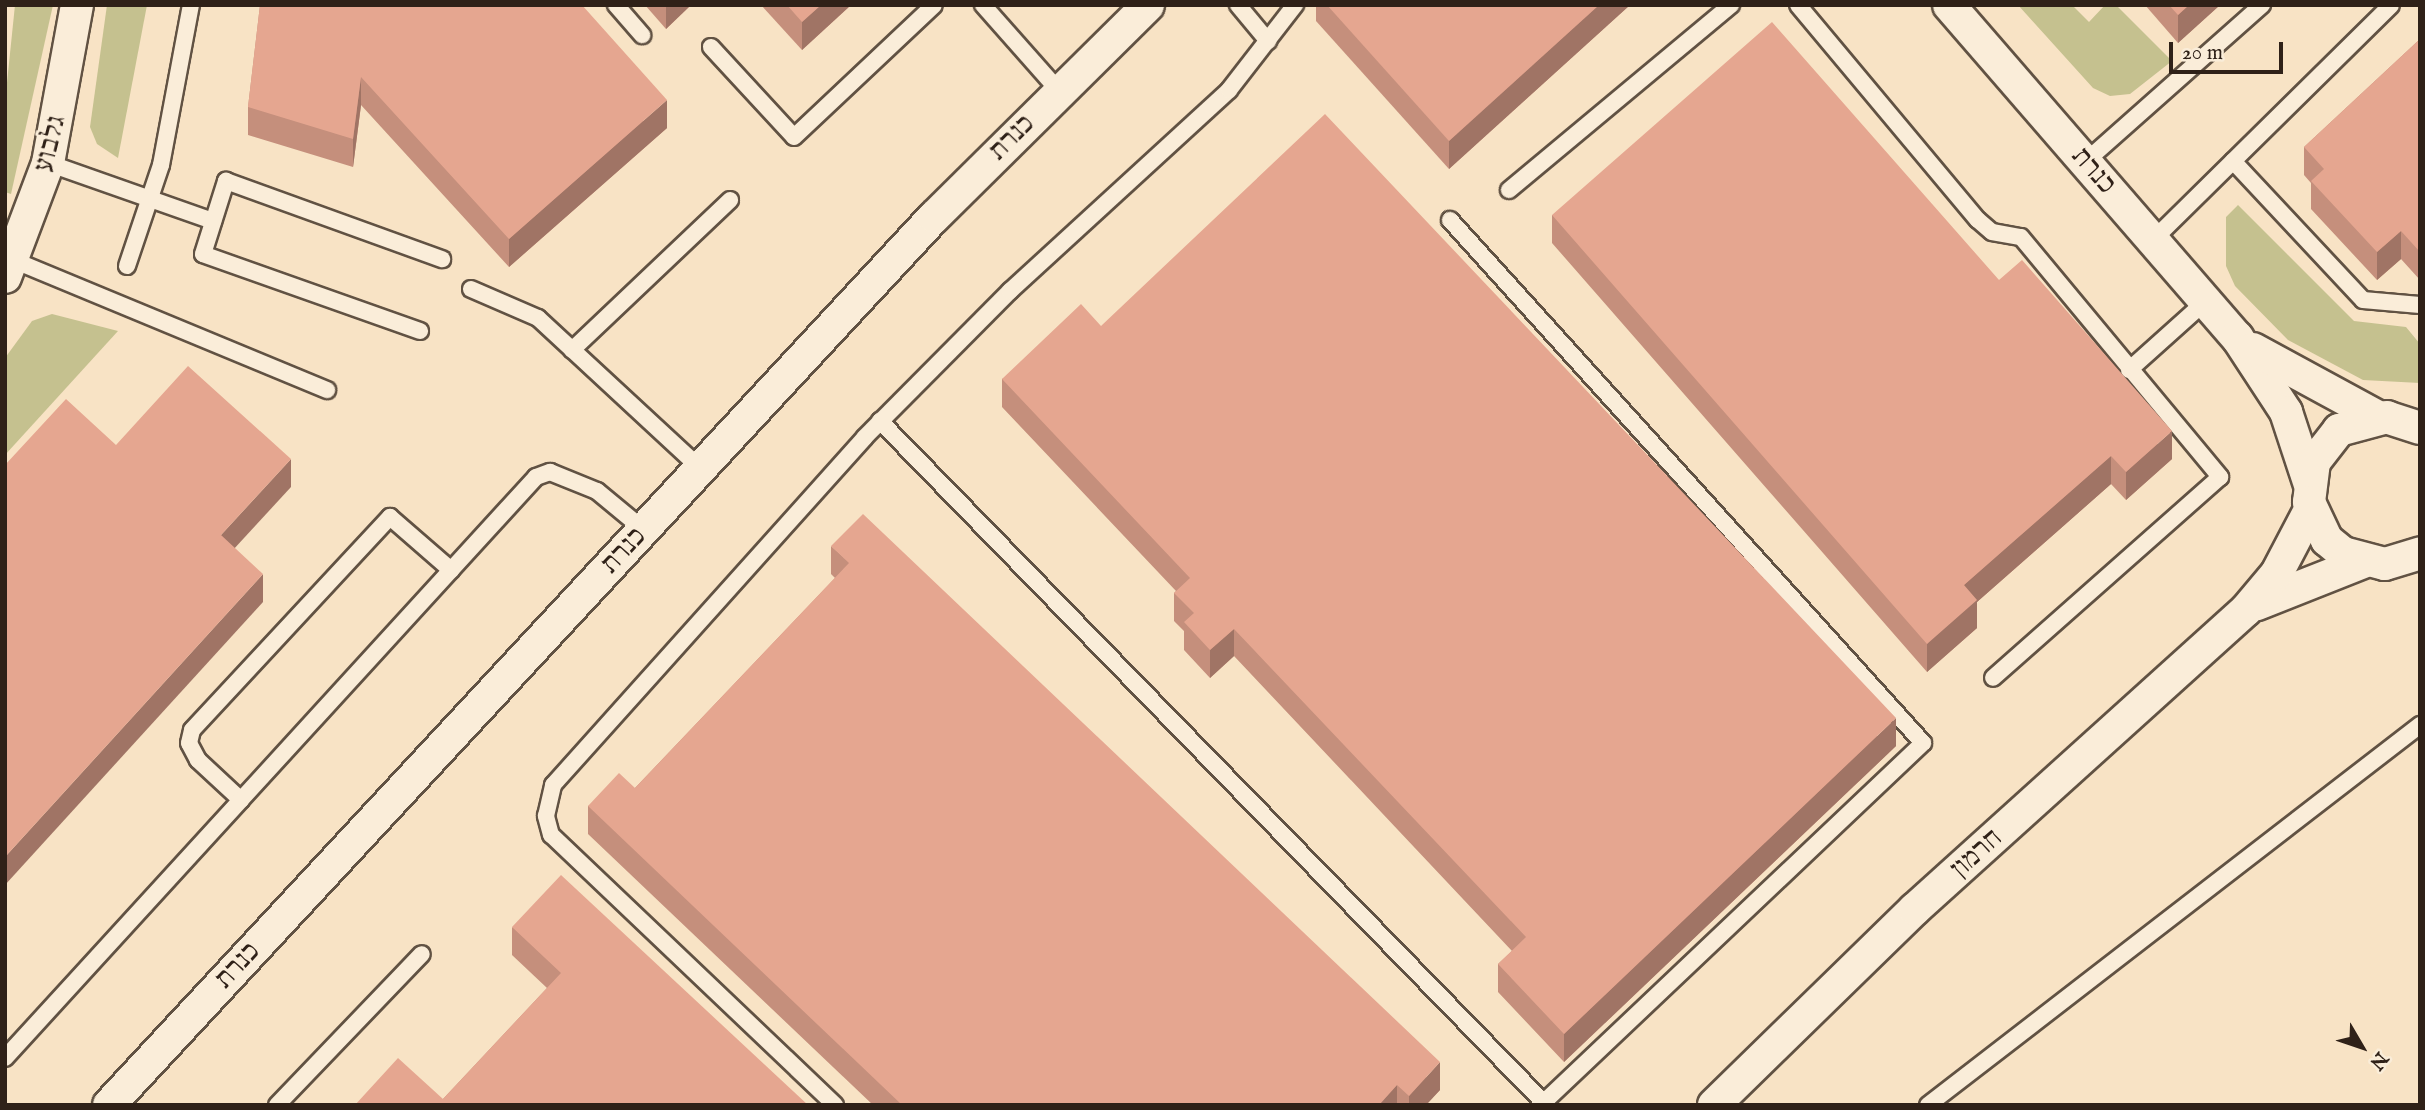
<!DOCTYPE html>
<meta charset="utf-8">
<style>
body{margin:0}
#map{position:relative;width:2425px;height:1110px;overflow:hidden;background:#f8e3c5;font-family:"IM FELL English","Frank Ruhl Libre",serif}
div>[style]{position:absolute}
.green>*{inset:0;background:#c5c18f}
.roads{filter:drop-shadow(2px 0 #615243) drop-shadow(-2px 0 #615243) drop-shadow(0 2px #615243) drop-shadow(0 -2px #615243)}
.lane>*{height:16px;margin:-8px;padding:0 8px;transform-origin:8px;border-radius:8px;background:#faedd9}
.street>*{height:32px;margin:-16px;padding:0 16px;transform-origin:16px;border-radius:16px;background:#faedd9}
.wall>*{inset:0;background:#c58f7c}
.shaded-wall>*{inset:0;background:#a07465}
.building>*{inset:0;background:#e5a690}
span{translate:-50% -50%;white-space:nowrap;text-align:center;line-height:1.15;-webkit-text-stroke:5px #faedd9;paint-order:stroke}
.street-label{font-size:28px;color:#2f2118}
.frame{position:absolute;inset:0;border:7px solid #2f2118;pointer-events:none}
.north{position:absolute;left:2327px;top:1012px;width:70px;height:70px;-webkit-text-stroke:5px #faedd9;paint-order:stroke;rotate:129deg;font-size:19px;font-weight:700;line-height:28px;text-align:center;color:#2f2118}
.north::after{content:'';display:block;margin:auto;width:24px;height:32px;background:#2f2118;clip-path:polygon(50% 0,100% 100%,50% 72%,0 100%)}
.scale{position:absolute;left:2169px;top:42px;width:114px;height:32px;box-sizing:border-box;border:4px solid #2f2118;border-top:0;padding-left:9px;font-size:21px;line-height:24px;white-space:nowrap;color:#2f2118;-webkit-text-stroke:5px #faedd9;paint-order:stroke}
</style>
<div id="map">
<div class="green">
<div style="clip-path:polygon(15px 5px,53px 5px,11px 194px,5px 192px,5px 102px)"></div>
<div style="clip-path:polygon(107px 5px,147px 5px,118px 158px,97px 144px,90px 127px)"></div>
<div style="clip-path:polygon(2018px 5px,2072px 5px,2089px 22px,2105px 5px,2116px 5px,2172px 61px,2130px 94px,2110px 96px,2093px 88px)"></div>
<div style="clip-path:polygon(2238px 205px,2354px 321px,2406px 327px,2420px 344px,2420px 383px,2363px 380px,2288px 340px,2235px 286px,2226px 266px,2226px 217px)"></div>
<div style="clip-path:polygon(52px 314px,118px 331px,5px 455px,5px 358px,32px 321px)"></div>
</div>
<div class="roads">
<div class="lane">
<div style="left:616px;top:5px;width:40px;rotate:49deg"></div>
<div style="left:983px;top:5px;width:115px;rotate:48.5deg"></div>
<div style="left:1238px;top:5px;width:47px;rotate:50.2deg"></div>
<div style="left:1798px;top:5px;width:280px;rotate:50.1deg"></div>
<div style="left:1978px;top:220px;width:18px;rotate:41deg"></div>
<div style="left:1992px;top:232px;width:29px;rotate:10deg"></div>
<div style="left:2021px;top:237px;width:312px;rotate:50.3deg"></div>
<div style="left:2220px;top:477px;width:303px;rotate:138.5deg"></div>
<div style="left:711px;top:47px;width:122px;rotate:47.3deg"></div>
<div style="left:794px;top:137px;width:192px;rotate:-43.3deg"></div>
<div style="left:2233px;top:161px;width:190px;rotate:46.9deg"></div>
<div style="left:2363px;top:300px;width:57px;rotate:5deg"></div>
<div style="left:2085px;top:162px;width:237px;rotate:-41.6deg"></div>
<div style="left:48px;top:163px;width:175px;rotate:19.4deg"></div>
<div style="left:1509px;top:190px;width:289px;rotate:-39.8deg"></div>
<div style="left:1450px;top:220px;width:705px;rotate:47.87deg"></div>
<div style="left:1923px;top:743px;width:526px;rotate:136.54deg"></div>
<div style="left:2153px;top:240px;width:334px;rotate:-44.6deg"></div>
<div style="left:13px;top:260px;width:340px;rotate:22.5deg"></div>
<div style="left:127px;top:266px;width:107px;rotate:-71.4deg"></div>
<div style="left:161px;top:165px;width:163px;rotate:-79.4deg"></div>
<div style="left:471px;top:289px;width:73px;rotate:23.4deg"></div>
<div style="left:538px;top:318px;width:221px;rotate:42.8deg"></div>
<div style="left:420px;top:331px;width:230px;rotate:-160.5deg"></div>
<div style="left:203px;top:254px;width:77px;rotate:-72.5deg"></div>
<div style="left:226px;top:181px;width:230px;rotate:19.9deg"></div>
<div style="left:572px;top:350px;width:218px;rotate:-43.5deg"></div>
<div style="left:2129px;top:370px;width:103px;rotate:-41.9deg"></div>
<div style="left:880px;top:421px;width:955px;rotate:45.76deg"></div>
<div style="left:241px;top:800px;width:59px;rotate:-137.1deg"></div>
<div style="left:198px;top:760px;width:19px;rotate:-118deg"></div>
<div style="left:189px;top:743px;width:13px;rotate:-77deg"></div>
<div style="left:192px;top:730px;width:291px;rotate:-47.1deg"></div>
<div style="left:390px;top:517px;width:81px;rotate:41deg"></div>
<div style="left:5px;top:1058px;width:787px;rotate:-47.57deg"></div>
<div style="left:536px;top:477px;width:15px;rotate:-20deg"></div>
<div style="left:550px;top:472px;width:51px;rotate:22deg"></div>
<div style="left:597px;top:491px;width:60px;rotate:39.6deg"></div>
<div style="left:277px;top:1105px;width:209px;rotate:-46.2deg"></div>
<div style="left:835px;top:1105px;width:392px;rotate:-136.4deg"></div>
<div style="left:551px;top:835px;width:20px;rotate:-105deg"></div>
<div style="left:546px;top:816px;width:32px;rotate:-77deg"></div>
<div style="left:553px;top:785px;width:467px;rotate:-48.1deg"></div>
<div style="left:865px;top:437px;width:206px;rotate:-45.2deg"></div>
<div style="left:1010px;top:291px;width:297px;rotate:-42.5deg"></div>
<div style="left:1229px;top:90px;width:108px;rotate:-52.2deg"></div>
<div style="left:1928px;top:1105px;width:622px;rotate:-37.68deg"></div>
</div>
<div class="street">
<div style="left:1949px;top:5px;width:440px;rotate:49.1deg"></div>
<div style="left:2237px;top:337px;width:90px;rotate:56.8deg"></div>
<div style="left:2286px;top:412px;width:74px;rotate:71.8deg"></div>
<div style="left:5px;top:277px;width:122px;rotate:-69.3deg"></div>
<div style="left:48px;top:163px;width:161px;rotate:-79.6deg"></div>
<div style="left:2253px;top:349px;width:145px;rotate:28.5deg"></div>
<div style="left:2420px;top:428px;width:35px;rotate:-162deg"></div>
<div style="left:2387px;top:417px;width:50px;rotate:164.8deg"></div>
<div style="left:2339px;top:430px;width:41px;rotate:128deg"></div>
<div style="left:2314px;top:462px;width:40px;rotate:97.1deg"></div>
<div style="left:2309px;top:502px;width:42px;rotate:64.7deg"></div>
<div style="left:2327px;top:540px;width:21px;rotate:39deg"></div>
<div style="left:2343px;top:553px;width:43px;rotate:14.7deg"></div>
<div style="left:2385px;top:564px;width:37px;rotate:-17deg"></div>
<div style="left:2257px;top:604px;width:114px;rotate:-21.6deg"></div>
<div style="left:109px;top:1105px;width:1212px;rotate:-47.11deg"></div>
<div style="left:934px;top:217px;width:301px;rotate:-44.7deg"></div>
<div style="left:1714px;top:1105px;width:281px;rotate:-44.3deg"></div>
<div style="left:1915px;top:909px;width:446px;rotate:-42.1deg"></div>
<div style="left:2246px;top:610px;width:48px;rotate:-50deg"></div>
<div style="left:2277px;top:573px;width:73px;rotate:-62.4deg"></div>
</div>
</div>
<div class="wall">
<div style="clip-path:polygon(260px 5px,667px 128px,509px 267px,361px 105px,353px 167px,248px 135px,248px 107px)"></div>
<div style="clip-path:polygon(645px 5px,691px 5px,666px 29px)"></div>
<div style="clip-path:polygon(761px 5px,851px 5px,802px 50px)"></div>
<div style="clip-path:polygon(1316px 5px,1630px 5px,1449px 169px,1316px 21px)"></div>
<div style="clip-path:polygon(2145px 5px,2220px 5px,2178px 43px)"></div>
<div style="clip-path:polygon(2420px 39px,2420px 280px,2401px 259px,2377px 280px,2311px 209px,2311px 183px,2304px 175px,2304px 147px)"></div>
<div style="clip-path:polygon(1552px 215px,1999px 280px,2172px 459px,2126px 500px,2111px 484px,1977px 602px,1977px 628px,1927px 672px,1552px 243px)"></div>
<div style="clip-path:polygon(1101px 326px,1896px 746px,1564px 1062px,1498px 992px,1498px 964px,1512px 951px,1234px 656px,1210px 678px,1184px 650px,1184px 631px,1174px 621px,1174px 593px,1176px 591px,1002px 407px,1002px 379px)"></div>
<div style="clip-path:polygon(831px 546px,1440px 1090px,1426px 1105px,873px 1105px,588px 834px,588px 806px,635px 788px,835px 578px,831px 574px)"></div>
<div style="clip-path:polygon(512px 927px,808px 1105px,443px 1099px,547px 988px,512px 955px)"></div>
</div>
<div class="shaded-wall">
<div style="clip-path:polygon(666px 5px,691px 5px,666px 29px)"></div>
<div style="clip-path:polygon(821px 5px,851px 5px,802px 50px,802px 22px)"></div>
<div style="clip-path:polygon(1599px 5px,1630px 5px,1449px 169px,1449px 141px)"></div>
<div style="clip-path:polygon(2189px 5px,2220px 5px,2178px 43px,2178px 15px)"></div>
<div style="clip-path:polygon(361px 77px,361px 105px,353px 167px,353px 139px)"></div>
<div style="clip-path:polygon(667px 100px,667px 128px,509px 267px,509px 239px)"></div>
<div style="clip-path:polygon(2401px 231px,2401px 259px,2377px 280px,2377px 252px)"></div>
<div style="clip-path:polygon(2172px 431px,2172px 459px,2126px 500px,2126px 472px)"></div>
<div style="clip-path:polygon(2111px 456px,2111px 484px,1977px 602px,1977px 628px,1927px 672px,1927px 644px,1964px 585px)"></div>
<div style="clip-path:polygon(291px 459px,291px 487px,221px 563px,221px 535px)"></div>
<div style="clip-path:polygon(263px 574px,263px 602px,5px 885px,5px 857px)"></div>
<div style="clip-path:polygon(1234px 629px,1234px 656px,1210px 678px,1210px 650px)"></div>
<div style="clip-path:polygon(1896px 718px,1896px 746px,1564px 1062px,1564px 1034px)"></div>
<div style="clip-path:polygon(1440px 1062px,1440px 1090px,1426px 1105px,1409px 1105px,1409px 1096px)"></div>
<div style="clip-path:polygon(1397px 1085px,1397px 1105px,1379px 1105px)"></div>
</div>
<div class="building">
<div style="clip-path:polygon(260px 5px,582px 5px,667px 100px,509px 239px,361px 77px,353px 139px,248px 107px)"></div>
<div style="clip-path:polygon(787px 5px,821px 5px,802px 22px)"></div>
<div style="clip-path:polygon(1327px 5px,1599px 5px,1449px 141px)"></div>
<div style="clip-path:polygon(2169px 5px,2189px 5px,2178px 15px)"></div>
<div style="clip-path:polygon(1772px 22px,1999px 280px,2022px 260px,2172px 431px,2126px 472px,2111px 456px,1964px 585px,1977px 600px,1927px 644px,1552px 215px)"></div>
<div style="clip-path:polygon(2420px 39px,2420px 252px,2401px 231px,2377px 252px,2311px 181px,2324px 169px,2304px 147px)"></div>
<div style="clip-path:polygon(1325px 114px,1896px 718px,1564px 1034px,1498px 964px,1526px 937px,1234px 629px,1210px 650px,1184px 622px,1194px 613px,1174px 593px,1190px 578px,1002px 379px,1081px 304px,1101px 326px)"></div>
<div style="clip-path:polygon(188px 366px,291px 459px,221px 535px,263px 574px,5px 857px,5px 465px,66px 399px,116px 445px)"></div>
<div style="clip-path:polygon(863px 514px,1440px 1062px,1409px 1096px,1397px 1085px,1379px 1105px,902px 1105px,588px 806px,619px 773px,635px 788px,849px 563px,831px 546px)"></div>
<div style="clip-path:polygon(561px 875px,808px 1105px,355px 1105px,398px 1058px,443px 1099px,561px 973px,512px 927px)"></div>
</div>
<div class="street-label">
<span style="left:1012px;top:138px;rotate:-45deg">כנרת</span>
<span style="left:51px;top:144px;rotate:-76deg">גלבוע</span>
<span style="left:2093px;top:171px;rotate:49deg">כנרת</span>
<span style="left:624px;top:551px;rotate:-47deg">כנרת</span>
<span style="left:1977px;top:854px;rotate:-42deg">חרמון</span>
<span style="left:238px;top:966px;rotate:-47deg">כנרת</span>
</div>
<div class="frame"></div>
<div class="north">N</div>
<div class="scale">20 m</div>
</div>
